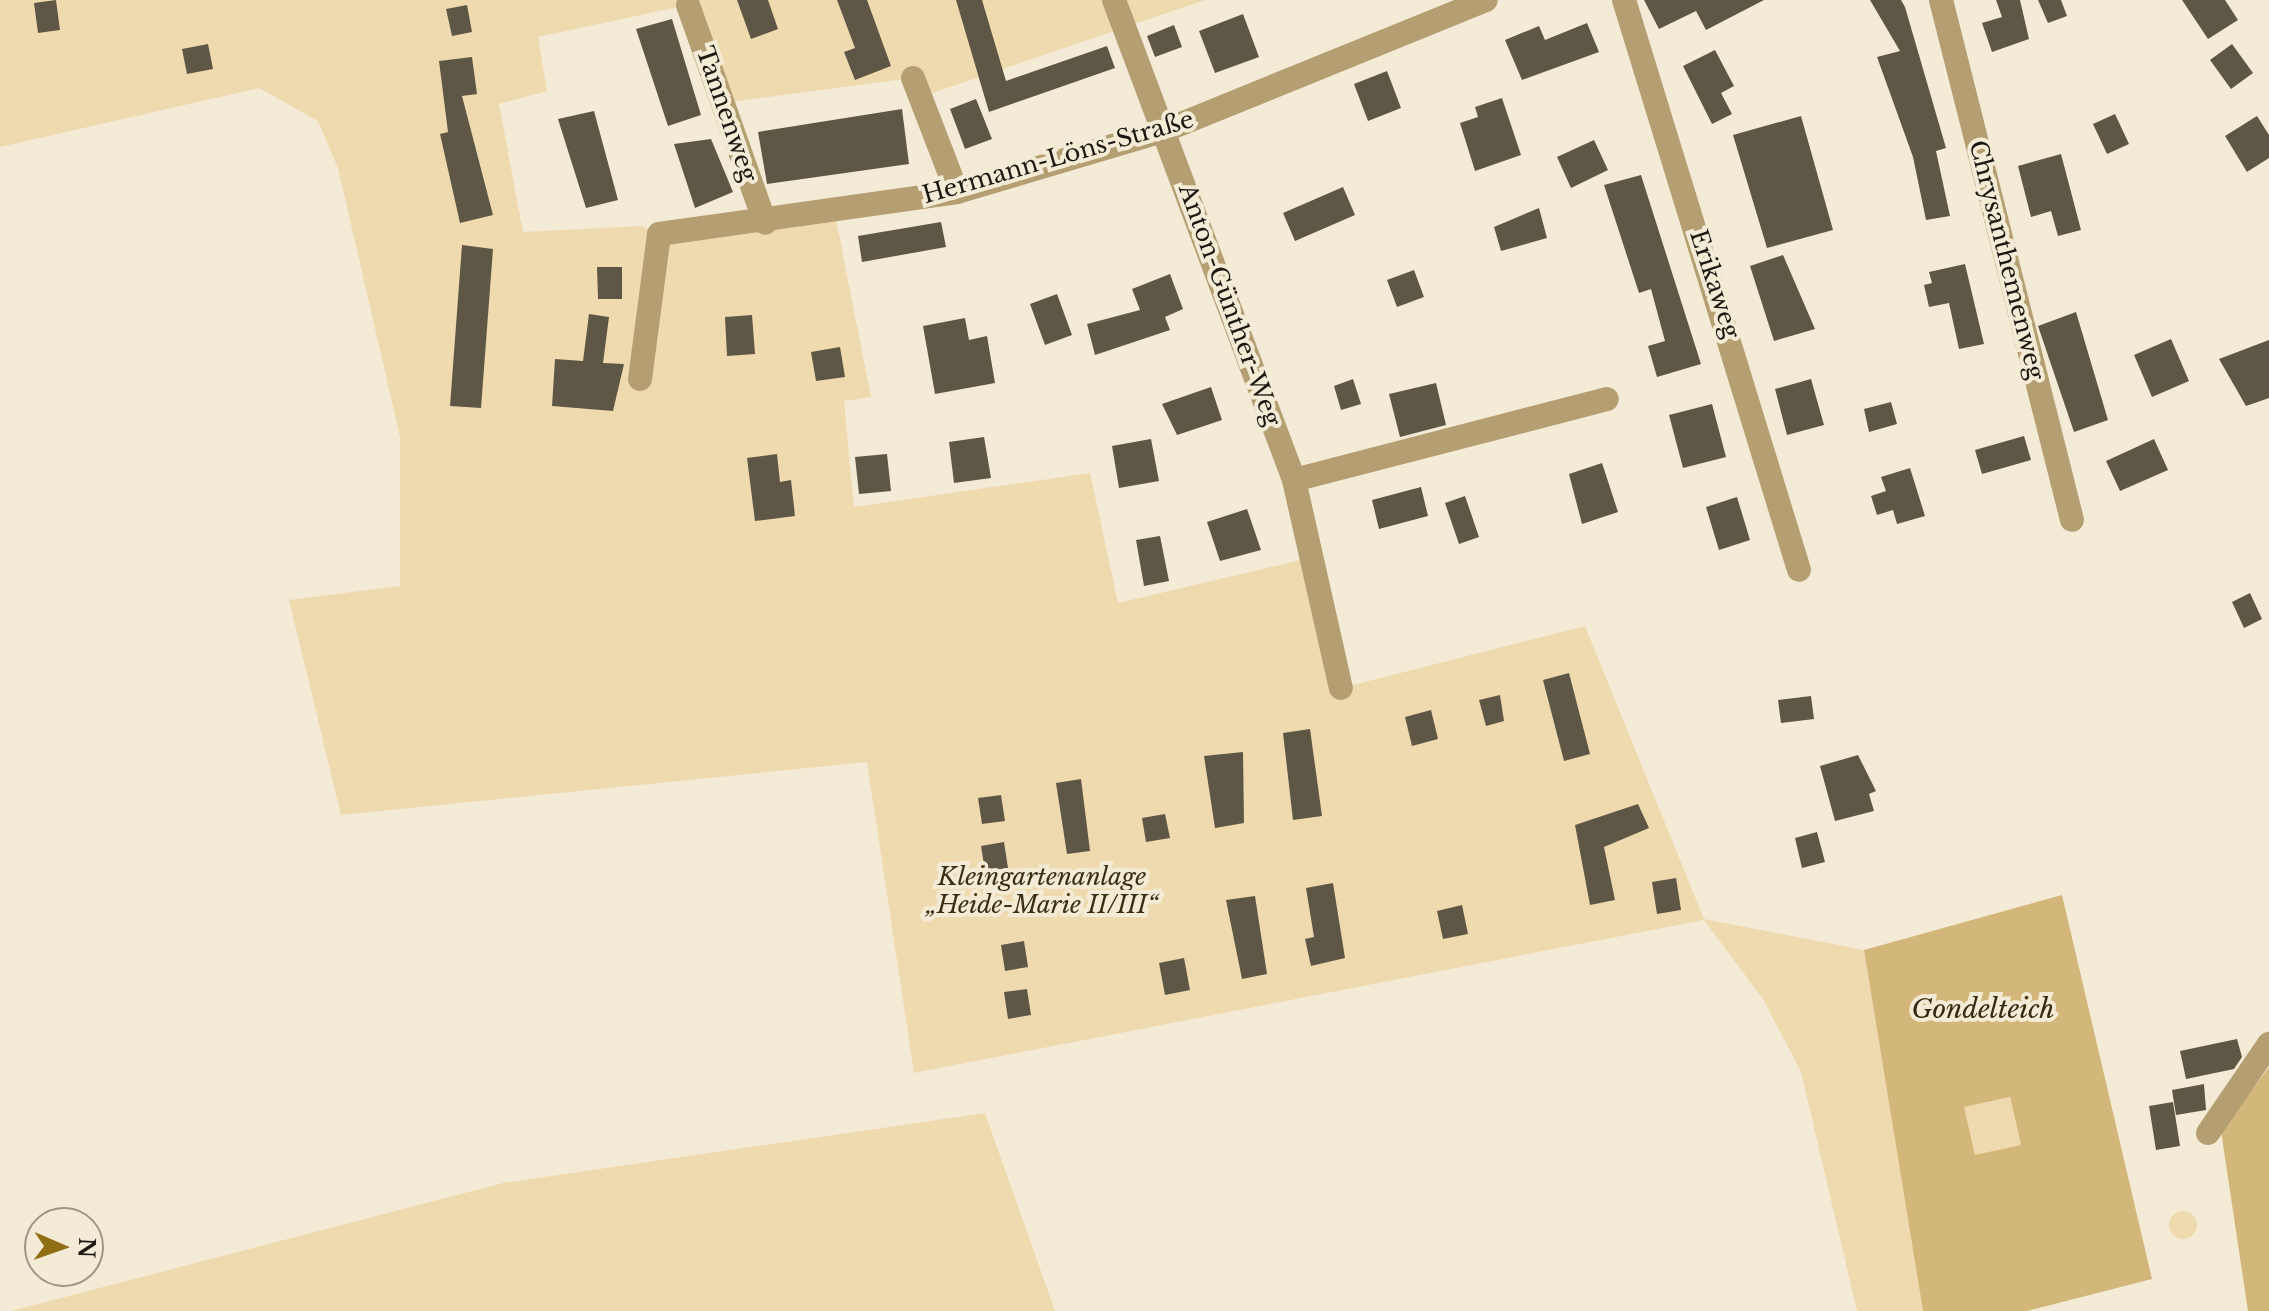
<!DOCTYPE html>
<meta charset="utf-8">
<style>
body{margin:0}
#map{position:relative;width:2269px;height:1311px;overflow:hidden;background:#f4ebd6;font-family:"Libre Baskerville",serif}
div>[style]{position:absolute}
.green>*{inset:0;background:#efdab0}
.round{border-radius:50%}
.water>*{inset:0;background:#d3b77a}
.building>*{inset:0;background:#5f5745}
.minor>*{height:24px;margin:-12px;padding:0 12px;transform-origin:12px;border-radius:12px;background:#b49e72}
span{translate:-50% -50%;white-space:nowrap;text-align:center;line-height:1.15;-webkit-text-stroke:8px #f4ebd6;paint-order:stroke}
.street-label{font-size:24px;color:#1c1912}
.park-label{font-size:24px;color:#3b2e12;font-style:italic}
.water-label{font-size:26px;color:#362a0e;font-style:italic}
.north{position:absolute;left:24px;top:1207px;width:80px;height:80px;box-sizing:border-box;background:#f4ebd6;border:2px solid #9e9788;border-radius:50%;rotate:92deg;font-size:22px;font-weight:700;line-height:32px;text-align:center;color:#1c1912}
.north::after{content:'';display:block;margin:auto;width:28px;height:36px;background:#906e14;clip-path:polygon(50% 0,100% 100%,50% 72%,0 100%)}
</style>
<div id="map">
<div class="green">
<div style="clip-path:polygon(0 0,1205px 0,921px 97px,913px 78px,723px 103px,688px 5px,538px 37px,547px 91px,499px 104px,523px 232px,641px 226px,660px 234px,835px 214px,871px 397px,844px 401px,854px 507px,1090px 473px,1118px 603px,1314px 557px,1341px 688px,1585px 626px,1704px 919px,1864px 950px,1923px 1311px,1857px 1311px,1801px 1072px,1763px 999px,1704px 920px,914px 1073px,867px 762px,341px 815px,289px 600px,400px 586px,400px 437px,338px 168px,318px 121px,259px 88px,0 147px)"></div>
<div style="clip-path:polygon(2010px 1097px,2021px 1145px,1975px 1156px,1964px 1107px)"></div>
<div style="clip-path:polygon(985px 1113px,1055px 1311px,11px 1311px,503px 1183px)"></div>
<div class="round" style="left:2169px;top:1211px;width:28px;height:28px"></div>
</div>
<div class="water">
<div style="clip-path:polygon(evenodd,2062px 895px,2152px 1279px,2027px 1311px,1923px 1311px,1864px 950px,2062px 895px,2010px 1097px,2021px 1145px,1975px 1155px,1964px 1107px,2010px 1097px)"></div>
<div style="clip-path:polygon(2269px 1067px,2269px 1311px,2248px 1311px,2221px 1131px)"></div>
</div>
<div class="building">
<div style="clip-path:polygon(56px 0,60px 30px,38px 33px,34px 3px)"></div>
<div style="clip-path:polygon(737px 0,768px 0,778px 29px,751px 39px)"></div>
<div style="clip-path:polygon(837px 0,867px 0,891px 66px,855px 80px,844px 52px,855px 48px)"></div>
<div style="clip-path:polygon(956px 0,982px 0,1006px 81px,1107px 46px,1115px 68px,989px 112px)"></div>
<div style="clip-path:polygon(1644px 0,1764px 0,1706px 30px,1696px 11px,1659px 29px)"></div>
<div style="clip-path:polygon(1870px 0,1901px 0,1905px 7px,1946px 148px,1936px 151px,1950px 216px,1926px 220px,1913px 157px,1877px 57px,1900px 51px)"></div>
<div style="clip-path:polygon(1996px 0,2020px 0,2029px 39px,1992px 52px,1982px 23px,2002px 17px)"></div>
<div style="clip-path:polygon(2038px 0,2061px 0,2067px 16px,2048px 23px)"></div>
<div style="clip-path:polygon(2182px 0,2225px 0,2238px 20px,2208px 39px)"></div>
<div style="clip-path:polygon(467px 5px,472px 32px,452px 36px,446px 9px)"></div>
<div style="clip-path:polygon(1243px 14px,1259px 57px,1215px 73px,1199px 31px)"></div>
<div style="clip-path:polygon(672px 19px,701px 115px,668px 126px,636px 29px)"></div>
<div style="clip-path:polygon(1587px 23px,1599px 52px,1522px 80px,1505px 40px,1539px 26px,1545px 40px)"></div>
<div style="clip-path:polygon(1174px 25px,1182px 47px,1155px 57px,1147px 36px)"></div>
<div style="clip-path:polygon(208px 44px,213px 69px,187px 74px,182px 49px)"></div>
<div style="clip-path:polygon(2232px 44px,2253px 73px,2231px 89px,2210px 60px)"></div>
<div style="clip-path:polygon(1715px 50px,1734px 86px,1721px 93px,1732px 114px,1712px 124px,1683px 66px)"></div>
<div style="clip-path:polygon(472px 57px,477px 94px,462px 96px,493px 215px,460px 223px,440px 134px,448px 132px,439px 61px)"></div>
<div style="clip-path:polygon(1387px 71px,1401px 108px,1368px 121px,1354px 84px)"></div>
<div style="clip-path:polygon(1502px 98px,1521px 155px,1475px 171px,1460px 123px,1478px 117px,1475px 107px)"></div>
<div style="clip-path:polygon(976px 99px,992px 139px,965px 149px,950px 109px)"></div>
<div style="clip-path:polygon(902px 109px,909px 164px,767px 184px,758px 132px)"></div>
<div style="clip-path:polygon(594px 111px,618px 200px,586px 208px,558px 119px)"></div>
<div style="clip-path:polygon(2115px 114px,2129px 144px,2107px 154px,2093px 124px)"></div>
<div style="clip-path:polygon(1801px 116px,1833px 230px,1767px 248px,1733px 135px)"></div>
<div style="clip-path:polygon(2257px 116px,2269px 135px,2269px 158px,2247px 172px,2225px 136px)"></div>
<div style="clip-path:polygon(711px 139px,733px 192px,695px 208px,674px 144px)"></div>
<div style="clip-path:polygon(1594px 140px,1608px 170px,1571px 188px,1557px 157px)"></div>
<div style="clip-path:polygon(2061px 154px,2081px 230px,2058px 236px,2051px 211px,2031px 217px,2018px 166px)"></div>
<div style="clip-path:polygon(1641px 175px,1701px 364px,1657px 377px,1648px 346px,1665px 341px,1651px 289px,1639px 293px,1604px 185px)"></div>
<div style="clip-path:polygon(1343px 187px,1355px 215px,1295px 241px,1283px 213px)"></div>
<div style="clip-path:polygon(1539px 208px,1547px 238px,1501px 251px,1494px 227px)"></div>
<div style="clip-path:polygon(941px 222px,946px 247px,862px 262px,858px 236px)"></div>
<div style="clip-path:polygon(462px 245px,493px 249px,481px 408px,450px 406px)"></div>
<div style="clip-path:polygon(1783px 255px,1815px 329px,1774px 341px,1750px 266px)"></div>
<div style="clip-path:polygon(1965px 264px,1984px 344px,1959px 349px,1949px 303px,1929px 307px,1924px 285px,1932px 283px,1929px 272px)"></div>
<div style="clip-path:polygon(597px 267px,622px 267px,622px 299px,598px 299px)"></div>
<div style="clip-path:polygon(1414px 270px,1424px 297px,1397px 307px,1387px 280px)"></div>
<div style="clip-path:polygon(1170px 274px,1183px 309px,1165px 317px,1170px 330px,1095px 355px,1087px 324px,1140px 310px,1132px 289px)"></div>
<div style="clip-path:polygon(1057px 294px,1072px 335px,1045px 345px,1030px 304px)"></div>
<div style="clip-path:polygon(2076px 312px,2108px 420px,2074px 432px,2038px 326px)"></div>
<div style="clip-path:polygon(589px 314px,609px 317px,603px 363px,624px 364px,613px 411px,552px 406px,555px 359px,583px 361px)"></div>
<div style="clip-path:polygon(752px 315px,755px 354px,727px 356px,725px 317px)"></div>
<div style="clip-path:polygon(965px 318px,969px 340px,987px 336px,995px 383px,935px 394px,923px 326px)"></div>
<div style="clip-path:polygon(2171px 339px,2189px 381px,2152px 397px,2134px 355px)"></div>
<div style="clip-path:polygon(2269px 340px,2269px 398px,2246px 406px,2219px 359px)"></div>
<div style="clip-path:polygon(840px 347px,845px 377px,816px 381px,811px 352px)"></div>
<div style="clip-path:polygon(1353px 379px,1361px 404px,1341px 410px,1334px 386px)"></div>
<div style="clip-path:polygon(1811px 379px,1824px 425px,1787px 435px,1775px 389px)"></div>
<div style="clip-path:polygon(1436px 383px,1446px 425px,1400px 437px,1389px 394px)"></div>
<div style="clip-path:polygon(1211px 387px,1222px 420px,1177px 435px,1162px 404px)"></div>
<div style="clip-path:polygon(1891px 402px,1897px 424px,1869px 432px,1864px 409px)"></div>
<div style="clip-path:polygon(1712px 404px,1726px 457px,1683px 468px,1669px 415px)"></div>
<div style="clip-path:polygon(2024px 436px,2031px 460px,1982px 474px,1975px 450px)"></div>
<div style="clip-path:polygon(984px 437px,991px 478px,954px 483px,949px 442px)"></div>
<div style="clip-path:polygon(1151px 439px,1159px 481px,1119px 488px,1112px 446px)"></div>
<div style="clip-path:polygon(2154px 439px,2168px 470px,2120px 491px,2106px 461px)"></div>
<div style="clip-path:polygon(777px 454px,780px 482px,791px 480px,795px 516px,755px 521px,747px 458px)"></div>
<div style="clip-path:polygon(887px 454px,891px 491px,859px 494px,855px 457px)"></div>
<div style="clip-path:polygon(1602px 463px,1618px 512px,1582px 524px,1569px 474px)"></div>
<div style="clip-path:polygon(1910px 468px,1925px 516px,1897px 524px,1893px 510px,1877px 515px,1871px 496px,1886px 491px,1881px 477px)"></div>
<div style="clip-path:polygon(1421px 487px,1428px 516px,1379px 529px,1372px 500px)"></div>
<div style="clip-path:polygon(1465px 496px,1479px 537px,1459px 544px,1445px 503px)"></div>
<div style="clip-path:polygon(1737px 497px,1750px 540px,1719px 550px,1706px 507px)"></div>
<div style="clip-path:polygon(1247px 509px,1261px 550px,1220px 561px,1207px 522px)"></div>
<div style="clip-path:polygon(1160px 536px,1169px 581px,1144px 586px,1136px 540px)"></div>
<div style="clip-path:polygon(2250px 593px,2262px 619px,2244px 628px,2232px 602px)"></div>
<div style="clip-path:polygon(1569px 673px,1590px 754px,1564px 761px,1543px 680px)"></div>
<div style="clip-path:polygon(1500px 695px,1504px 721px,1486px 726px,1479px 700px)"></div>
<div style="clip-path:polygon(1811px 696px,1814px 719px,1781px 723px,1778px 700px)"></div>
<div style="clip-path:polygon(1431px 710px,1438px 739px,1412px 746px,1405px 717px)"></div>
<div style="clip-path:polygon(1310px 729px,1322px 816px,1293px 820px,1283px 733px)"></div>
<div style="clip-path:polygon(1243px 752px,1244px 823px,1215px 828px,1204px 756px)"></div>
<div style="clip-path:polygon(1858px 755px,1876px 791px,1869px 794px,1874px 811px,1835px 821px,1820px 766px)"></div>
<div style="clip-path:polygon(1081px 779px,1090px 851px,1067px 854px,1056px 783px)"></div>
<div style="clip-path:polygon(1001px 795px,1005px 821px,982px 824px,978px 798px)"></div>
<div style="clip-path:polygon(1638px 804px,1649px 828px,1604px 847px,1615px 900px,1590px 905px,1575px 825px)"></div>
<div style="clip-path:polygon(1165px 814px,1170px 838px,1146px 842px,1142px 818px)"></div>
<div style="clip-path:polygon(1817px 832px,1825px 862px,1802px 868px,1795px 838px)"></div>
<div style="clip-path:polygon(1004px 842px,1008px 868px,985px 871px,981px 846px)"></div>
<div style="clip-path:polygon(1676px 878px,1681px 910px,1657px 914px,1652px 882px)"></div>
<div style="clip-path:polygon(1333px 883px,1345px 958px,1311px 966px,1305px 939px,1314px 937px,1306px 888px)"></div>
<div style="clip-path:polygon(1255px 896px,1267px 974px,1242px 979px,1226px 900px)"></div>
<div style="clip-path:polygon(1462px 905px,1468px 934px,1443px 939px,1437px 911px)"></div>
<div style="clip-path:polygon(1024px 941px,1028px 967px,1005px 971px,1001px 945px)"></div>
<div style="clip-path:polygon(1184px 958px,1190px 990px,1165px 995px,1159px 963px)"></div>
<div style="clip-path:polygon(1027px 989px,1031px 1015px,1008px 1019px,1004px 992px)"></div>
<div style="clip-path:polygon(2237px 1039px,2242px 1057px,2234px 1069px,2186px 1079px,2180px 1051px)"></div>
<div style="clip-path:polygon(2204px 1084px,2206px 1110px,2176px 1115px,2172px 1090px)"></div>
<div style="clip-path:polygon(2173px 1102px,2180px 1146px,2156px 1150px,2149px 1106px)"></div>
</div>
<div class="minor">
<div style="left:1114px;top:0;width:513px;rotate:69.44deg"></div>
<div style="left:1294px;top:480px;width:213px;rotate:77.3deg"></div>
<div style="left:1624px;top:0;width:596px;rotate:72.93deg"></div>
<div style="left:1941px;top:0;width:536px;rotate:75.86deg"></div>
<div style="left:688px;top:5px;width:231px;rotate:70.5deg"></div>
<div style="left:913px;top:78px;width:122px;rotate:68.9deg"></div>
<div style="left:640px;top:379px;width:146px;rotate:-82.5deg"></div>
<div style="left:659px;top:234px;width:301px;rotate:-8deg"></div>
<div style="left:957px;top:192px;width:218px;rotate:-16.5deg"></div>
<div style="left:1166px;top:130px;width:345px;rotate:-22.1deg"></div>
<div style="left:1294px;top:480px;width:323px;rotate:-14.5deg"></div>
<div style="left:2208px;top:1133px;width:108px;rotate:-55.6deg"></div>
</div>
<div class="street-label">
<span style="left:727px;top:114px;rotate:71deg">Tannenweg</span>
<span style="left:1058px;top:157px;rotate:-16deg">Hermann-Löns-Straße</span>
<span style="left:2007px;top:260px;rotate:76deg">Chrysanthemenweg</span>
<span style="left:1715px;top:284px;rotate:72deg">Erikaweg</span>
<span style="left:1230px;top:305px;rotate:70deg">Anton-Günther-Weg</span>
</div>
<div class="park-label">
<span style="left:1042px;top:891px">Kleingartenanlage<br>„Heide-Marie II/III“</span>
</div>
<div class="water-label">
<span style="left:1983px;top:1010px">Gondelteich</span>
</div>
<div class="north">N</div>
</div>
